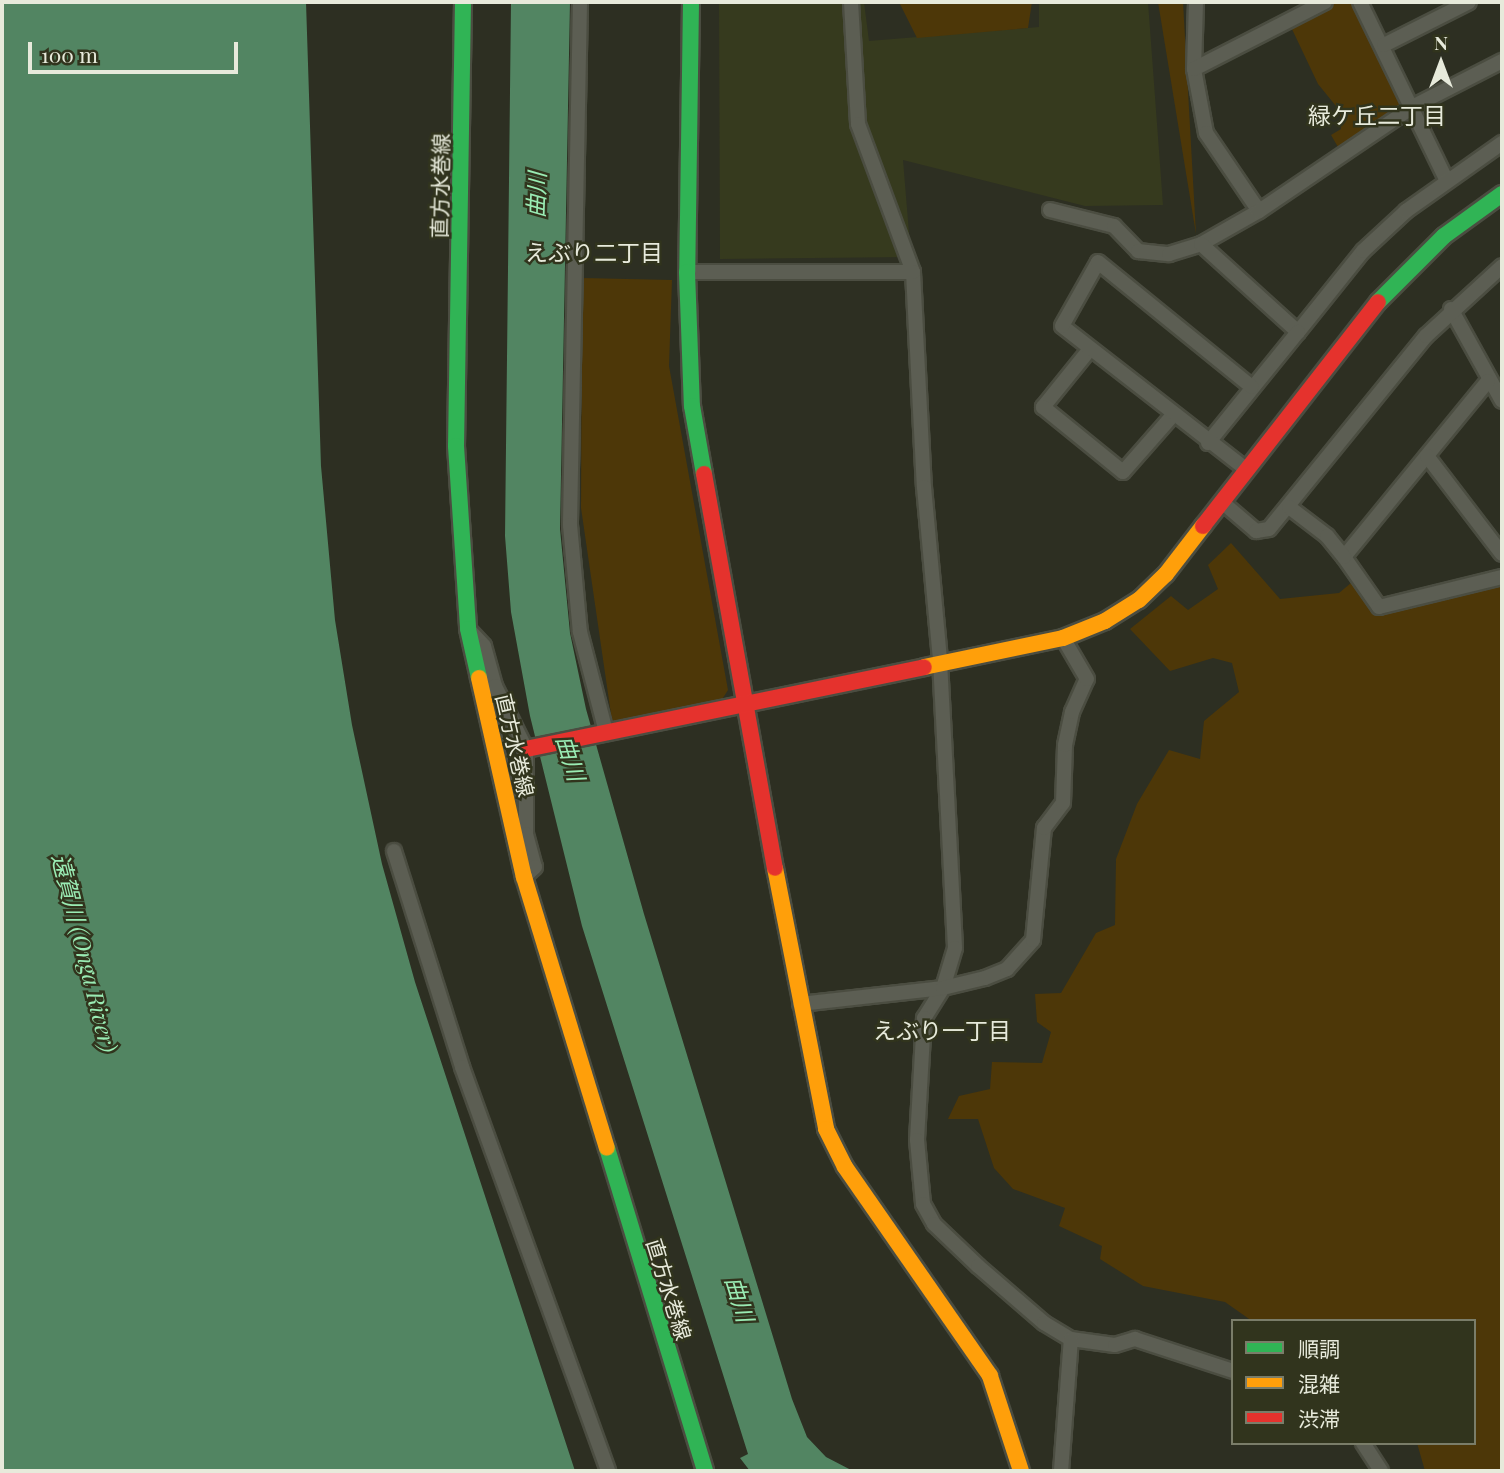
<!DOCTYPE html>
<meta charset="utf-8">
<style>
body{margin:0}
#map{position:relative;width:1504px;height:1473px;overflow:hidden;background:#2d2f22;font-family:"Playfair Display","Noto Sans JP",serif}
div>[style]{position:absolute}
.built>*{inset:0;background:#363a1e}
.green>*{inset:0;background:#4d3708}
.water>*{inset:0;background:#528562}
.roads{filter:drop-shadow(2px 0 #4b4d41) drop-shadow(-2px 0 #4b4d41) drop-shadow(0 2px #4b4d41) drop-shadow(0 -2px #4b4d41)}
.street>*{height:14px;margin:-7px;padding:0 7px;transform-origin:7px;border-radius:7px;background:#5c5e53}
.fast>*{height:16px;margin:-8px;padding:0 8px;transform-origin:8px;border-radius:8px;background:#30b455}
.slow>*{height:16px;margin:-8px;padding:0 8px;transform-origin:8px;border-radius:8px;background:#ff9f0a}
.jam>*{height:16px;margin:-8px;padding:0 8px;transform-origin:8px;border-radius:8px;background:#e5322d}
span{translate:-50% -50%;white-space:nowrap;text-align:center;line-height:1.15;-webkit-text-stroke:5px #31341d;paint-order:stroke}
.street-label{font-size:21px;color:#e7eadb}
.neighbourhood-label{font-size:23px;color:#e7eadb}
.water-label{font-size:23px;color:#9aecb4;font-style:italic}
.frame{position:absolute;inset:0;border:4px solid #e7eadb;pointer-events:none}
.legend{position:absolute;left:1231px;top:1319px;width:245px;height:126px;box-sizing:border-box;background:#31341d;border:2px solid #7a7d69;margin:0;padding:9px 12px;list-style:none;font-size:21px;color:#e7eadb}
.legend li{display:flex;align-items:center;gap:14px;height:35px}
.legend b{width:35px;border:2px solid #7a7d69}
.north{position:absolute;left:1406px;top:28px;width:70px;height:70px;-webkit-text-stroke:5px #31341d;paint-order:stroke;rotate:0deg;font-size:19px;font-weight:700;line-height:28px;text-align:center;color:#e7eadb}
.north::after{content:'';display:block;margin:auto;width:24px;height:32px;background:#e7eadb;clip-path:polygon(50% 0,100% 100%,50% 72%,0 100%)}
.scale{position:absolute;left:28px;top:42px;width:210px;height:32px;box-sizing:border-box;border:4px solid #e7eadb;border-top:0;padding-left:9px;font-size:21px;line-height:24px;white-space:nowrap;color:#e7eadb;-webkit-text-stroke:5px #31341d;paint-order:stroke}
</style>
<div id="map">
<div class="built">
<div style="clip-path:polygon(719px 2px,864px 2px,869px 41px,1039px 27px,1039px 2px,1148px 2px,1163px 205px,1085px 206px,903px 160px,911px 257px,720px 259px)"></div>
</div>
<div class="green">
<div style="clip-path:polygon(899px 2px,1032px 2px,1028px 28px,917px 38px)"></div>
<div style="clip-path:polygon(1158px 2px,1183px 2px,1196px 234px)"></div>
<div style="clip-path:polygon(1336px 2px,1353px 2px,1401px 97px,1399px 109px,1338px 147px,1331px 135px,1341px 129px,1340px 111px,1318px 84px,1291px 27px)"></div>
<div style="clip-path:polygon(582px 278px,672px 280px,669px 366px,728px 690px,721px 701px,612px 721px,581px 508px)"></div>
<div style="clip-path:polygon(1231px 543px,1280px 599px,1339px 593px,1363px 573px,1395px 610px,1502px 584px,1502px 1471px,1425px 1471px,1417px 1443px,1474px 1443px,1474px 1321px,1252px 1321px,1225px 1302px,1143px 1286px,1100px 1259px,1102px 1246px,1059px 1226px,1065px 1208px,1013px 1189px,994px 1168px,978px 1119px,948px 1119px,959px 1096px,990px 1089px,992px 1062px,1042px 1063px,1051px 1032px,1037px 1022px,1035px 994px,1061px 993px,1096px 933px,1115px 925px,1116px 859px,1137px 804px,1169px 750px,1200px 759px,1204px 721px,1239px 692px,1232px 663px,1213px 658px,1170px 671px,1130px 629px,1171px 596px,1188px 610px,1218px 589px,1208px 565px)"></div>
</div>
<div class="water">
<div style="clip-path:polygon(2px 2px,306px 2px,321px 466px,335px 620px,352px 725px,382px 864px,415px 982px,575px 1471px,2px 1471px)"></div>
<div style="clip-path:polygon(511px 2px,570px 2px,560px 529px,570px 633px,586px 709px,644px 914px,792px 1399px,807px 1437px,826px 1457px,853px 1471px,750px 1471px,740px 1458px,748px 1454px,582px 926px,530px 716px,511px 612px,505px 536px)"></div>
</div>
<div class="roads">
<div class="street">
<div style="left:580px;top:2px;width:523px;rotate:91.1deg"></div>
<div style="left:570px;top:525px;width:107px;rotate:84.7deg"></div>
<div style="left:580px;top:632px;width:103px;rotate:75.4deg"></div>
<div style="left:851px;top:2px;width:122px;rotate:86.7deg"></div>
<div style="left:858px;top:124px;width:158px;rotate:69.6deg"></div>
<div style="left:913px;top:272px;width:215px;rotate:87.1deg"></div>
<div style="left:924px;top:487px;width:175px;rotate:84.7deg"></div>
<div style="left:940px;top:661px;width:287px;rotate:87deg"></div>
<div style="left:955px;top:948px;width:42px;rotate:106.7deg"></div>
<div style="left:943px;top:988px;width:36px;rotate:122deg"></div>
<div style="left:924px;top:1018px;width:122px;rotate:93.3deg"></div>
<div style="left:917px;top:1140px;width:64px;rotate:84.6deg"></div>
<div style="left:923px;top:1204px;width:23px;rotate:61deg"></div>
<div style="left:934px;top:1224px;width:61px;rotate:43.7deg"></div>
<div style="left:978px;top:1266px;width:87px;rotate:40.8deg"></div>
<div style="left:1044px;top:1323px;width:31px;rotate:31deg"></div>
<div style="left:1071px;top:1339px;width:44px;rotate:7.8deg"></div>
<div style="left:1115px;top:1345px;width:21px;rotate:-17deg"></div>
<div style="left:1135px;top:1339px;width:103px;rotate:18.1deg"></div>
<div style="left:1196px;top:2px;width:67px;rotate:91.7deg"></div>
<div style="left:1194px;top:69px;width:65px;rotate:79.4deg"></div>
<div style="left:1206px;top:133px;width:94px;rotate:55.8deg"></div>
<div style="left:1360px;top:2px;width:199px;rotate:64.1deg"></div>
<div style="left:1384px;top:45px;width:95px;rotate:-26.8deg"></div>
<div style="left:1194px;top:69px;width:147px;rotate:-27.1deg"></div>
<div style="left:1050px;top:210px;width:66px;rotate:14deg"></div>
<div style="left:1114px;top:226px;width:35px;rotate:46deg"></div>
<div style="left:1138px;top:251px;width:31px;rotate:6deg"></div>
<div style="left:1169px;top:254px;width:34px;rotate:-17deg"></div>
<div style="left:1201px;top:244px;width:67px;rotate:-29.6deg"></div>
<div style="left:1259px;top:211px;width:187px;rotate:-34.1deg"></div>
<div style="left:1414px;top:106px;width:99px;rotate:-27.1deg"></div>
<div style="left:1201px;top:244px;width:131px;rotate:42.2deg"></div>
<div style="left:1298px;top:332px;width:104px;rotate:-51.3deg"></div>
<div style="left:1363px;top:251px;width:59px;rotate:-42.9deg"></div>
<div style="left:1406px;top:211px;width:118px;rotate:-35.3deg"></div>
<div style="left:687px;top:272px;width:226px"></div>
<div style="left:1451px;top:309px;width:105px;rotate:61deg"></div>
<div style="left:1090px;top:349px;width:75px;rotate:129deg"></div>
<div style="left:1043px;top:407px;width:103px;rotate:39.1deg"></div>
<div style="left:1123px;top:472px;width:76px;rotate:-48.7deg"></div>
<div style="left:1488px;top:381px;width:227px;rotate:129.3deg"></div>
<div style="left:1344px;top:557px;width:61px;rotate:55deg"></div>
<div style="left:1379px;top:607px;width:127px;rotate:-13.7deg"></div>
<div style="left:1208px;top:443px;width:143px;rotate:-51deg"></div>
<div style="left:1427px;top:456px;width:123px;rotate:52.6deg"></div>
<div style="left:1247px;top:470px;width:234px;rotate:-142.1deg"></div>
<div style="left:1062px;top:326px;width:73px;rotate:-60.6deg"></div>
<div style="left:1098px;top:262px;width:198px;rotate:39.1deg"></div>
<div style="left:1222px;top:502px;width:45px;rotate:40.5deg"></div>
<div style="left:1256px;top:531px;width:13px;rotate:-9deg"></div>
<div style="left:1269px;top:529px;width:249px;rotate:-50.9deg"></div>
<div style="left:1426px;top:336px;width:103px;rotate:-42.6deg"></div>
<div style="left:1289px;top:507px;width:48px;rotate:37.3deg"></div>
<div style="left:1327px;top:536px;width:27px;rotate:51deg"></div>
<div style="left:471px;top:632px;width:19px;rotate:47deg"></div>
<div style="left:484px;top:646px;width:41px;rotate:74.6deg"></div>
<div style="left:495px;top:686px;width:70px;rotate:63.8deg"></div>
<div style="left:526px;top:749px;width:85px;rotate:90deg"></div>
<div style="left:526px;top:834px;width:34px;rotate:75deg"></div>
<div style="left:535px;top:867px;width:15px;rotate:138deg"></div>
<div style="left:394px;top:851px;width:226px;rotate:72.5deg"></div>
<div style="left:462px;top:1067px;width:430px;rotate:70.1deg"></div>
<div style="left:800px;top:1004px;width:144px;rotate:-6.4deg"></div>
<div style="left:943px;top:988px;width:43px;rotate:-13.4deg"></div>
<div style="left:985px;top:978px;width:24px;rotate:-22deg"></div>
<div style="left:1007px;top:969px;width:39px;rotate:-48deg"></div>
<div style="left:1033px;top:940px;width:113px;rotate:-84.4deg"></div>
<div style="left:1044px;top:828px;width:31px;rotate:-53deg"></div>
<div style="left:1063px;top:803px;width:58px;rotate:-88deg"></div>
<div style="left:1065px;top:745px;width:34px;rotate:-78deg"></div>
<div style="left:1072px;top:712px;width:36px;rotate:-66deg"></div>
<div style="left:1087px;top:679px;width:48px;rotate:-120.3deg"></div>
<div style="left:1363px;top:1443px;width:33px;rotate:57deg"></div>
<div style="left:1061px;top:1471px;width:132px;rotate:-85.7deg"></div>
</div>
<div class="fast">
<div style="left:463px;top:2px;width:444px;rotate:90.9deg"></div>
<div style="left:456px;top:446px;width:183px;rotate:86.2deg"></div>
<div style="left:468px;top:629px;width:50px;rotate:77.3deg"></div>
<div style="left:691px;top:2px;width:270px;rotate:90.8deg"></div>
<div style="left:687px;top:272px;width:134px;rotate:87.9deg"></div>
<div style="left:692px;top:406px;width:69px;rotate:80deg"></div>
<div style="left:1378px;top:302px;width:93px;rotate:-45deg"></div>
<div style="left:1444px;top:236px;width:72px;rotate:-35.9deg"></div>
<div style="left:607px;top:1148px;width:338px;rotate:73.1deg"></div>
</div>
<div class="slow">
<div style="left:924px;top:667px;width:142px;rotate:-11.8deg"></div>
<div style="left:1063px;top:638px;width:45px;rotate:-22deg"></div>
<div style="left:1105px;top:621px;width:40px;rotate:-32deg"></div>
<div style="left:1139px;top:600px;width:37px;rotate:-44deg"></div>
<div style="left:1166px;top:574px;width:61px;rotate:-52.4deg"></div>
<div style="left:479px;top:678px;width:204px;rotate:77.3deg"></div>
<div style="left:524px;top:877px;width:283px;rotate:73deg"></div>
<div style="left:775px;top:868px;width:266px;rotate:78.9deg"></div>
<div style="left:826px;top:1129px;width:42px;rotate:63.4deg"></div>
<div style="left:845px;top:1167px;width:254px;rotate:55.2deg"></div>
<div style="left:990px;top:1376px;width:100px;rotate:71.9deg"></div>
</div>
<div class="jam">
<div style="left:704px;top:474px;width:400px;rotate:79.8deg"></div>
<div style="left:1203px;top:526px;width:284px;rotate:-52deg"></div>
<div style="left:526px;top:749px;width:406px;rotate:-11.6deg"></div>
</div>
</div>
<div class="street-label">
<span style="left:439px;top:186px;rotate:-89deg">直方水巻線</span>
<span style="left:516px;top:745px;rotate:77deg">直方水巻線</span>
<span style="left:670px;top:1289px;rotate:73deg">直方水巻線</span>
</div>
<div class="neighbourhood-label">
<span style="left:1377px;top:115px">緑ケ丘二丁目</span>
<span style="left:594px;top:252px">えぶり二丁目</span>
<span style="left:942px;top:1030px">えぶり一丁目</span>
</div>
<div class="water-label">
<span style="left:536px;top:195px;rotate:-88deg">曲川</span>
<span style="left:571px;top:758px;rotate:73deg">曲川</span>
<span style="left:85px;top:953px;rotate:76deg">遠賀川 (Onga River)</span>
<span style="left:740px;top:1299px;rotate:73deg">曲川</span>
</div>
<div class="frame"></div>
<ul class="legend">
<li><b style="height:9px;background:#30b455"></b>順調</li>
<li><b style="height:9px;background:#ff9f0a"></b>混雑</li>
<li><b style="height:9px;background:#e5322d"></b>渋滞</li>
</ul>
<div class="north">N</div>
<div class="scale">100 m</div>
</div>
